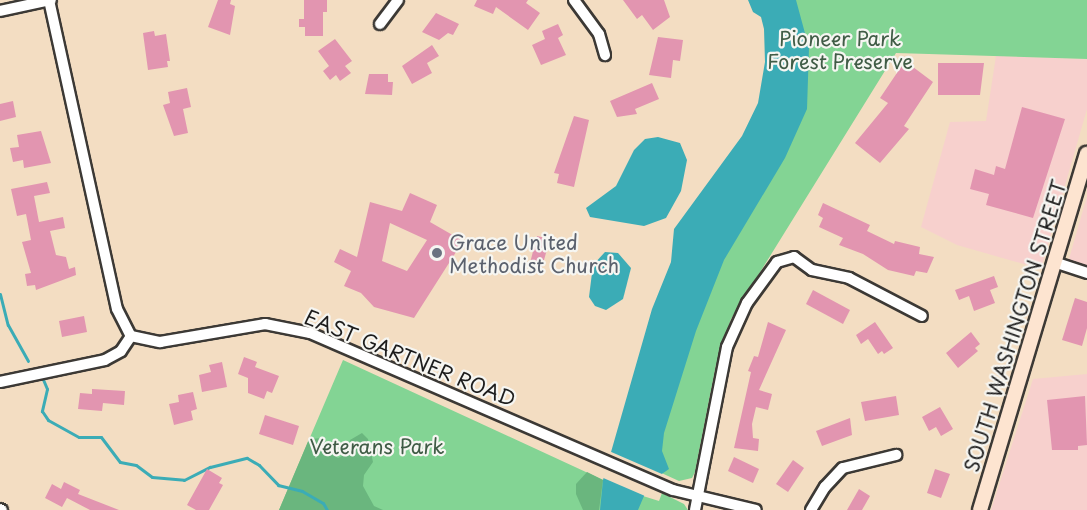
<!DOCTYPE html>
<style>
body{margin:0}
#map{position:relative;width:1087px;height:510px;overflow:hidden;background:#f3ddc2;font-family:"Playpen Sans",sans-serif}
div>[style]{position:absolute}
.built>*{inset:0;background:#f7d0cd}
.green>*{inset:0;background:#83d494}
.forest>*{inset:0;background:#6ab67e}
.water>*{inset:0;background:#3bacb6}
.pier>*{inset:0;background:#f3ddc2}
.stream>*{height:3px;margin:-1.5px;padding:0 1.5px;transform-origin:1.5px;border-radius:1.5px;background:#3bacb6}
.building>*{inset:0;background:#e295b0}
.roads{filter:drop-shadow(2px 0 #3c3935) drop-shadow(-2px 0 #3c3935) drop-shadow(0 2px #3c3935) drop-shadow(0 -2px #3c3935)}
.street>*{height:10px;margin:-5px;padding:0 5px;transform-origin:5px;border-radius:5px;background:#fff}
.secondary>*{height:14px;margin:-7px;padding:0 7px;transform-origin:7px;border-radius:7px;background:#fde4d0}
.dots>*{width:16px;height:16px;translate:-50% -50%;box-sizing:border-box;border:3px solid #f6f6f2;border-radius:50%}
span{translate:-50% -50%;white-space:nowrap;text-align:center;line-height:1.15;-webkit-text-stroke:4.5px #f6f6f2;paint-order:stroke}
.park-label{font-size:20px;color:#405c46}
.worship-label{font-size:20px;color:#5b616d}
.left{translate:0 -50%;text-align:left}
.street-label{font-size:20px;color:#1c1c1c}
</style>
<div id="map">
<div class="built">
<div style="clip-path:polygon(996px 56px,1087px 59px,1087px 109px,1041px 269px,957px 245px,921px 227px,950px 122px,986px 121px)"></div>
<div style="clip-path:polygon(1087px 196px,1087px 279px,1065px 273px)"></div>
<div style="clip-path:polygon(1087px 374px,1087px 510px,991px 510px,1033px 379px)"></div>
</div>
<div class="green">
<div style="clip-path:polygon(771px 0,1087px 0,1087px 59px,896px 53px,731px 319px,716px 365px,695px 472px,692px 478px,679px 481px,633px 460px,773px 130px)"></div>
<div style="clip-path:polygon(343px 360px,627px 491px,659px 501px,662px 493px,684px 504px,688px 510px,279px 510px)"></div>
</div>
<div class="forest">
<div style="clip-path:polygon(362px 433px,368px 439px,373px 462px,364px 475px,363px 486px,374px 506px,383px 510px,279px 510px,309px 439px,324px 438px,326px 450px,338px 458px,346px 454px,350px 440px)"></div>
<div style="clip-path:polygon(587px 472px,603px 480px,599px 510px,583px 510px,576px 494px,576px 484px)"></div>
</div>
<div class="water">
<div style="clip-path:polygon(748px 0,796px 0,809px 48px,807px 109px,785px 158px,724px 260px,696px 331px,664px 433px,662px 451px,669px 469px,650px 482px,638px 510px,600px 510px,603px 480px,652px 309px,671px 262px,674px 229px,742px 136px,758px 103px,765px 62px,764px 29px,761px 17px,753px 12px)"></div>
<div style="clip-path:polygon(658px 137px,680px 143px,687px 160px,681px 191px,666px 218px,644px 226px,590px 217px,586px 208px,616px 186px,634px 150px,645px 139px)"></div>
<div style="clip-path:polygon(605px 252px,618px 253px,631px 268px,623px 299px,606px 310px,595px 306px,589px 297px,593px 265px)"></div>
</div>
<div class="pier">
<div style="clip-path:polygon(609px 451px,662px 474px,661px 477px,645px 496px,601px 477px)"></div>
</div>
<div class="stream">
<div style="left:0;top:294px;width:32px;rotate:76deg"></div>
<div style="left:8px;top:325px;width:41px;rotate:60.9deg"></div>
<div style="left:42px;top:377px;width:13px;rotate:67deg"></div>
<div style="left:47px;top:389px;width:23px;rotate:103deg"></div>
<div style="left:42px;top:411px;width:11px;rotate:56deg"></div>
<div style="left:48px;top:420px;width:35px;rotate:29deg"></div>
<div style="left:79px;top:437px;width:22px"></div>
<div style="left:101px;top:437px;width:31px;rotate:53deg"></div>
<div style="left:120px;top:462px;width:16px;rotate:11deg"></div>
<div style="left:136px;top:465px;width:20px;rotate:37deg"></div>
<div style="left:152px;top:477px;width:32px;rotate:5deg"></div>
<div style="left:184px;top:480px;width:29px;rotate:-27deg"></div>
<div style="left:210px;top:467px;width:38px;rotate:-14deg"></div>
<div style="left:247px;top:458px;width:14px;rotate:30deg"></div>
<div style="left:259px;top:465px;width:28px;rotate:46deg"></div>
<div style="left:278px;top:485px;width:25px;rotate:14deg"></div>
<div style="left:302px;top:491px;width:24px;rotate:30deg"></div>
<div style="left:323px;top:503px;width:8px;rotate:60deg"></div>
</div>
<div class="building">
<div style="clip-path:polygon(218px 0,231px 0,230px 4px,235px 6px,230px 35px,208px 27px)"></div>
<div style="clip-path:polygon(304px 0,327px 0,327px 12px,323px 12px,323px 36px,305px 36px,305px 27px,299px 27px,299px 19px,304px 19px)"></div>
<div style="clip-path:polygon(477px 0,528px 0,526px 3px,540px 13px,528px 30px,496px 7px,493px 14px,474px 6px)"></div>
<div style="clip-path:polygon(623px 0,664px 0,670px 17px,653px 30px,642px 15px,637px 19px)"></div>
<div style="clip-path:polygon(436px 13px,459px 24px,453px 35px,448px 33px,439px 40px,422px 32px)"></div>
<div style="clip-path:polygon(558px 24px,563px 35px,558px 38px,566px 55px,541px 65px,532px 45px,545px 39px,542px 31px)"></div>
<div style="clip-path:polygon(154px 31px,155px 36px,166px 34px,170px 61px,167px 61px,168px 67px,148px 70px,143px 33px)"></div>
<div style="clip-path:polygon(658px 37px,683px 40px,680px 61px,673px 60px,671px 78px,649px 75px)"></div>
<div style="clip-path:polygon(335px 39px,352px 61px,345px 66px,351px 73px,340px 81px,336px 75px,330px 80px,323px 71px,329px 66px,318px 51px)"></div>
<div style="clip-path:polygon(432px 45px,439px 56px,427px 63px,432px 73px,412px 84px,402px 66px)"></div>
<div style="clip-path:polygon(905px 61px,933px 82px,904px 126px,909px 129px,880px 163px,855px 143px,888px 103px,880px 98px)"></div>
<div style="clip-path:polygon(938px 63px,984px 63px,980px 95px,938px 95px)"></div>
<div style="clip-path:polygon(369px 74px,388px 74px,388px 82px,393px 82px,392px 95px,365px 94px)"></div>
<div style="clip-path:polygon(652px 83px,659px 99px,635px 109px,637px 114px,617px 117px,610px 101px)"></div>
<div style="clip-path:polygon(187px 88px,191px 107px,183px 109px,188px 133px,174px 136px,163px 105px,170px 103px,168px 92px)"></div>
<div style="clip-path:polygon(13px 101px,16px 117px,0 121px,0 104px)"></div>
<div style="clip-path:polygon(1022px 107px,1065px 119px,1033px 218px,986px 205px,989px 194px,970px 189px,975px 169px,994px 175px,996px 166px,1005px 169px)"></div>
<div style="clip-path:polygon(574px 116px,589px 120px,574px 187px,557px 183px,559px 174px,554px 173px)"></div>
<div style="clip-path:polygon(41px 131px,51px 163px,24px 168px,23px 160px,13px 162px,10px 148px,19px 147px,17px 135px)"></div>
<div style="clip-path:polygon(47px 182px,50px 193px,34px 196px,39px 222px,63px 217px,65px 228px,50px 231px,56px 255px,66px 257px,69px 269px,75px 267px,76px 275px,36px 290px,35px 285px,27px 286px,25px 274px,31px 273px,22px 242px,31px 240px,26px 214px,17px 216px,11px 189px)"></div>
<div style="clip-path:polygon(evenodd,410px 193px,437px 205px,430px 222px,463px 241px,414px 318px,374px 307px,361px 293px,344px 286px,351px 271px,334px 262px,340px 249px,357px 257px,370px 202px,402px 211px,410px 193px,390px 223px,427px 240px,407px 271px,382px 261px,390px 223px)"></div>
<div style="clip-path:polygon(823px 203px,870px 225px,867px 231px,894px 244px,895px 241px,920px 247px,919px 254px,934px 257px,927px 273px,916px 271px,914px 276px,888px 270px,863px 254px,839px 245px,843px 238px,819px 227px,823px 218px,818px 215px)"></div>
<div style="clip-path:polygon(537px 236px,550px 239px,542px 267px,530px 263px)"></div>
<div style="clip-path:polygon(994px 276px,998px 287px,990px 290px,995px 303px,974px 311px,969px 296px,959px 300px,955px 290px)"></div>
<div style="clip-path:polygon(813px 290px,850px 310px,843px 324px,806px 304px)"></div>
<div style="clip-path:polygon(1075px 298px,1087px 302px,1087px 328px,1082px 346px,1062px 340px)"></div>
<div style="clip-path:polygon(84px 316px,87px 332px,62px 337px,59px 321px)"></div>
<div style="clip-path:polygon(768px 322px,786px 330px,759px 390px,772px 394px,768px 410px,756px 407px,752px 424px,753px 438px,759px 439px,758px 451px,734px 448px,751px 372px,748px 371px,754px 356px,758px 357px)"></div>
<div style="clip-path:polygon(875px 322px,893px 348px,884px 354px,882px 351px,878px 354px,868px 339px,861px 344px,856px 335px)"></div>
<div style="clip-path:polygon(971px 332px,980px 344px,975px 348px,978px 351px,958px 368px,946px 353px)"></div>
<div style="clip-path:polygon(244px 357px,257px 362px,255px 367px,279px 376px,272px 393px,267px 391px,264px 399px,248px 393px,248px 378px,238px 374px)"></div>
<div style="clip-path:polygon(222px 362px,227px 387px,202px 392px,199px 375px,211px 372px,209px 365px)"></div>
<div style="clip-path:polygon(92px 389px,125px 391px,124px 405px,103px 403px,102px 411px,78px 409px,80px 393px,92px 394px)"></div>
<div style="clip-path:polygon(193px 392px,197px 409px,191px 411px,193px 420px,174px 425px,169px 404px,179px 402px,178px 395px)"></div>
<div style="clip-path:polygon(896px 396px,899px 415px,865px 421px,861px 402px)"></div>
<div style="clip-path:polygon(1085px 396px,1087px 445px,1078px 446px,1078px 450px,1052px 450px,1047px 400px)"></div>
<div style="clip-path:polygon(940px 407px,953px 429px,941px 436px,936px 427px,929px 431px,922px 417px)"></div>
<div style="clip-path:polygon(265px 415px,299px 426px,293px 445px,259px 434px)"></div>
<div style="clip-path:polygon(850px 418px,852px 435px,822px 446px,816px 431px)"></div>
<div style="clip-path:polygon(734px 457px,759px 469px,753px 483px,728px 471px)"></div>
<div style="clip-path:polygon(793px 460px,804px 468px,788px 492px,776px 484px)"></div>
<div style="clip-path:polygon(207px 469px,222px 478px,219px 483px,223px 485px,209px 510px,196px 510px,187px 505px)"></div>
<div style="clip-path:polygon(935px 469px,950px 474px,941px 498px,927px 493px)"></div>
<div style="clip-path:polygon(64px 482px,80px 490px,78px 494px,119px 510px,90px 510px,67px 498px,62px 507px,45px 498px,52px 484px,61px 489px)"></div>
<div style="clip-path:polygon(859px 489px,870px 496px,862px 510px,847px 510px)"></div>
</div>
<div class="roads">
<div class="street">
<div style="left:49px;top:0;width:316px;rotate:77.6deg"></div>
<div style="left:117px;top:309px;width:30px;rotate:63deg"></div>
<div style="left:131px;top:336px;width:30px;rotate:12deg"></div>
<div style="left:160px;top:342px;width:107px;rotate:-9.7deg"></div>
<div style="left:265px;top:324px;width:46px;rotate:11.3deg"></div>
<div style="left:310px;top:333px;width:395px;rotate:23.4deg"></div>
<div style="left:673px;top:490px;width:85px;rotate:13.5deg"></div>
<div style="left:574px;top:0;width:42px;rotate:53.7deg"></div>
<div style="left:599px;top:34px;width:22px;rotate:74deg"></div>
<div style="left:0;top:11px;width:52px;rotate:-12.2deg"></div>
<div style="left:380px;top:24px;width:30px;rotate:-53deg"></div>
<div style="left:1057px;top:263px;width:32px;rotate:18deg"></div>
<div style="left:0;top:382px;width:107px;rotate:-11.8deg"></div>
<div style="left:105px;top:360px;width:18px;rotate:-29deg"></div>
<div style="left:121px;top:351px;width:18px;rotate:-56deg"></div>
<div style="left:0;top:509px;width:2px;rotate:27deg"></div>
<div style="left:695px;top:510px;width:166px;rotate:-78.9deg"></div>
<div style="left:727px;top:347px;width:48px;rotate:-65.6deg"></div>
<div style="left:747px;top:303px;width:51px;rotate:-53.8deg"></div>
<div style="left:777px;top:262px;width:18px;rotate:-16deg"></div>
<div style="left:794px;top:257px;width:22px;rotate:36deg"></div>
<div style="left:812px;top:270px;width:38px;rotate:12deg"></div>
<div style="left:849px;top:278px;width:82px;rotate:27.5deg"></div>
<div style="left:811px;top:510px;width:27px;rotate:-59deg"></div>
<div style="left:825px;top:487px;width:26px;rotate:-47deg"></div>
<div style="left:843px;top:468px;width:55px;rotate:-13.8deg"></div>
</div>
<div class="secondary">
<div style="left:980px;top:510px;width:372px;rotate:-73.3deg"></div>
</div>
</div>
<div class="dots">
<div style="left:437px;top:253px;background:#6b7280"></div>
</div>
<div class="park-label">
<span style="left:840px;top:50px">Pioneer Park<br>Forest Preserve</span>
<span style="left:377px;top:446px">Veterans Park</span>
</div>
<div class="worship-label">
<span class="left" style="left:449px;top:254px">Grace United<br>Methodist Church</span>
</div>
<div class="street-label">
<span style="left:1015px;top:326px;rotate:-73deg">SOUTH WASHINGTON STREET</span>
<span style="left:410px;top:358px;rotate:22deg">EAST GARTNER ROAD</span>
</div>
</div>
